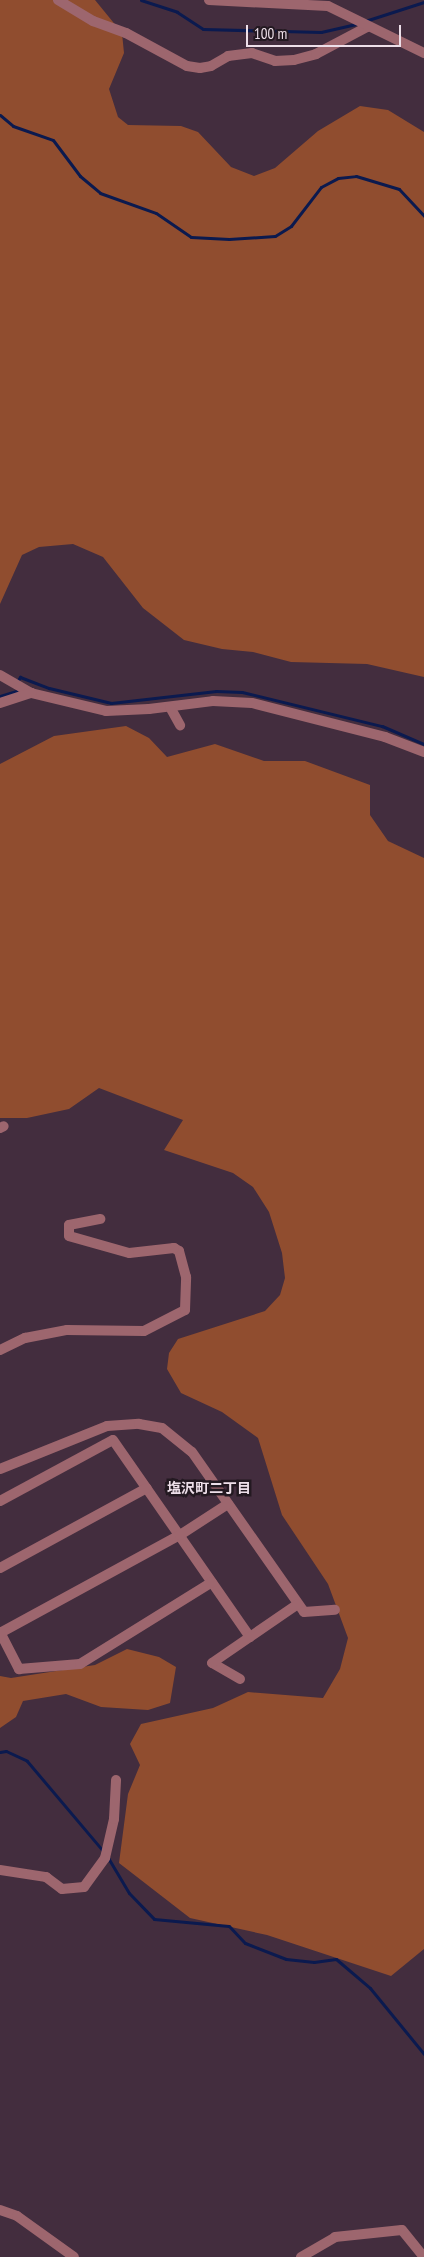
<!DOCTYPE html>
<meta charset="utf-8">
<style>
body{margin:0}
#map{position:relative;width:424px;height:2257px;overflow:hidden;background:#432d3e;font-family:"PT Sans Narrow","Noto Sans JP",sans-serif}
div>[style]{position:absolute}
.forest>*{inset:0;background:#904d2f}
.stream>*{height:3px;margin:-1.5px;padding:0 1.5px;transform-origin:1.5px;border-radius:1.5px;background:#0b1a4f}
.minor>*{height:10px;margin:-5px;padding:0 5px;transform-origin:5px;border-radius:5px;background:#9d666e}
.tertiary>*{height:10px;margin:-5px;padding:0 5px;transform-origin:5px;border-radius:5px;background:#9d666e}
span{translate:-50% -50%;white-space:nowrap;text-align:center;line-height:1.15;-webkit-text-stroke:5px #231921;paint-order:stroke}
.neighbourhood-label{font-size:14px;color:#eddfe9;font-weight:700}
.scale{position:absolute;left:246px;top:25px;width:155px;height:22px;box-sizing:border-box;border:2px solid #eddfe9;border-top:0;padding-left:6px;font-size:15px;line-height:18px;white-space:nowrap;color:#eddfe9;-webkit-text-stroke:4px #231921;paint-order:stroke}
</style>
<div id="map">
<div class="forest">
<div style="clip-path:polygon(0 0,95px 0,122px 33px,124px 53px,109px 89px,118px 117px,128px 125px,181px 126px,198px 132px,231px 167px,254px 176px,275px 168px,318px 131px,360px 106px,388px 110px,424px 132px,424px 677px,367px 664px,291px 662px,253px 652px,222px 649px,184px 640px,143px 608px,103px 557px,73px 544px,39px 547px,22px 555px,0 604px)"></div>
<div style="clip-path:polygon(126px 726px,149px 738px,167px 757px,215px 744px,264px 761px,305px 761px,370px 785px,370px 815px,388px 841px,424px 858px,424px 1949px,391px 1976px,267px 1935px,190px 1918px,119px 1863px,128px 1794px,140px 1765px,130px 1744px,141px 1724px,213px 1708px,248px 1692px,323px 1698px,340px 1669px,348px 1638px,328px 1584px,282px 1515px,258px 1438px,222px 1412px,181px 1393px,167px 1369px,169px 1353px,178px 1339px,265px 1311px,280px 1295px,285px 1278px,282px 1253px,269px 1212px,253px 1187px,233px 1173px,164px 1150px,183px 1120px,99px 1088px,69px 1109px,27px 1118px,0 1118px,0 764px,54px 736px)"></div>
<div style="clip-path:polygon(127px 1649px,159px 1657px,176px 1667px,170px 1703px,148px 1710px,101px 1707px,66px 1694px,23px 1701px,16px 1717px,0 1728px,0 1676px,11px 1678px,95px 1665px)"></div>
</div>
<div class="stream">
<div style="left:141px;top:0;width:38px;rotate:18deg"></div>
<div style="left:177px;top:12px;width:31px;rotate:33deg"></div>
<div style="left:203px;top:29px;width:118px;rotate:1.5deg"></div>
<div style="left:321px;top:32px;width:37px;rotate:-13deg"></div>
<div style="left:365px;top:21px;width:62px;rotate:-17.9deg"></div>
<div style="left:0;top:115px;width:17px;rotate:40deg"></div>
<div style="left:13px;top:126px;width:42px;rotate:19.3deg"></div>
<div style="left:53px;top:140px;width:45px;rotate:53.1deg"></div>
<div style="left:80px;top:176px;width:26px;rotate:40deg"></div>
<div style="left:100px;top:193px;width:59px;rotate:19.7deg"></div>
<div style="left:156px;top:213px;width:42px;rotate:34.4deg"></div>
<div style="left:191px;top:237px;width:38px;rotate:3deg"></div>
<div style="left:229px;top:239px;width:46px;rotate:-3.7deg"></div>
<div style="left:275px;top:236px;width:19px;rotate:-32deg"></div>
<div style="left:291px;top:226px;width:49px;rotate:-52.4deg"></div>
<div style="left:321px;top:187px;width:19px;rotate:-28deg"></div>
<div style="left:338px;top:178px;width:18px;rotate:-6deg"></div>
<div style="left:356px;top:176px;width:45px;rotate:16.8deg"></div>
<div style="left:399px;top:189px;width:37px;rotate:47deg"></div>
<div style="left:18px;top:680px;width:4px;rotate:-56deg"></div>
<div style="left:20px;top:677px;width:31px;rotate:21deg"></div>
<div style="left:49px;top:688px;width:64px;rotate:13.6deg"></div>
<div style="left:111px;top:703px;width:106px;rotate:-6.5deg"></div>
<div style="left:216px;top:691px;width:26px;rotate:2deg"></div>
<div style="left:242px;top:692px;width:144px;rotate:13.7deg"></div>
<div style="left:382px;top:726px;width:46px;rotate:23.2deg"></div>
<div style="left:0;top:696px;width:17px;rotate:-17deg"></div>
<div style="left:0;top:1752px;width:6px;rotate:-9deg"></div>
<div style="left:6px;top:1751px;width:23px;rotate:25deg"></div>
<div style="left:27px;top:1761px;width:118px;rotate:49.8deg"></div>
<div style="left:107px;top:1856px;width:43px;rotate:59.3deg"></div>
<div style="left:129px;top:1893px;width:36px;rotate:46deg"></div>
<div style="left:154px;top:1919px;width:75px;rotate:5.3deg"></div>
<div style="left:229px;top:1926px;width:23px;rotate:47deg"></div>
<div style="left:245px;top:1943px;width:44px;rotate:21.3deg"></div>
<div style="left:286px;top:1959px;width:28px;rotate:6deg"></div>
<div style="left:314px;top:1962px;width:22px;rotate:-8deg"></div>
<div style="left:336px;top:1959px;width:45px;rotate:40.5deg"></div>
<div style="left:370px;top:1988px;width:85px;rotate:50.7deg"></div>
</div>
<div class="minor">
<div style="left:58px;top:0;width:41px;rotate:31deg"></div>
<div style="left:93px;top:21px;width:35px;rotate:20deg"></div>
<div style="left:126px;top:33px;width:69px;rotate:28.4deg"></div>
<div style="left:187px;top:66px;width:13px;rotate:9deg"></div>
<div style="left:200px;top:68px;width:11px;rotate:-10deg"></div>
<div style="left:211px;top:66px;width:20px;rotate:-30deg"></div>
<div style="left:228px;top:56px;width:24px;rotate:-7deg"></div>
<div style="left:252px;top:53px;width:24px;rotate:19deg"></div>
<div style="left:275px;top:61px;width:19px;rotate:-3deg"></div>
<div style="left:294px;top:60px;width:23px;rotate:-15deg"></div>
<div style="left:316px;top:54px;width:58px;rotate:-27.9deg"></div>
<div style="left:209px;top:0;width:119px;rotate:2.9deg"></div>
<div style="left:328px;top:6px;width:107px;rotate:26.1deg"></div>
<div style="left:0;top:675px;width:36px;rotate:30deg"></div>
<div style="left:31px;top:693px;width:77px;rotate:13.5deg"></div>
<div style="left:106px;top:711px;width:43px;rotate:-2.7deg"></div>
<div style="left:149px;top:709px;width:64px;rotate:-7.1deg"></div>
<div style="left:213px;top:701px;width:39px;rotate:3deg"></div>
<div style="left:252px;top:703px;width:137px;rotate:14.3deg"></div>
<div style="left:385px;top:737px;width:42px;rotate:21deg"></div>
<div style="left:0;top:703px;width:33px;rotate:-18deg"></div>
<div style="left:170px;top:707px;width:21px;rotate:61deg"></div>
<div style="left:0;top:1128px;width:4px;rotate:-27deg"></div>
<div style="left:0;top:1350px;width:28px;rotate:-26deg"></div>
<div style="left:25px;top:1338px;width:43px;rotate:-10.8deg"></div>
<div style="left:67px;top:1330px;width:77px;rotate:0.7deg"></div>
<div style="left:144px;top:1331px;width:46px;rotate:-27.1deg"></div>
<div style="left:185px;top:1310px;width:33px;rotate:-88deg"></div>
<div style="left:186px;top:1277px;width:27px;rotate:-105deg"></div>
<div style="left:179px;top:1251px;width:6px;rotate:-149deg"></div>
<div style="left:174px;top:1248px;width:45px;rotate:173.7deg"></div>
<div style="left:129px;top:1253px;width:62px;rotate:-164.2deg"></div>
<div style="left:69px;top:1236px;width:11px;rotate:-90deg"></div>
<div style="left:69px;top:1225px;width:32px;rotate:-11deg"></div>
<div style="left:0;top:1469px;width:115px;rotate:-21.9deg"></div>
<div style="left:107px;top:1426px;width:32px;rotate:-4deg"></div>
<div style="left:139px;top:1424px;width:23px;rotate:10deg"></div>
<div style="left:162px;top:1428px;width:38px;rotate:39deg"></div>
<div style="left:192px;top:1452px;width:195px;rotate:55deg"></div>
<div style="left:304px;top:1612px;width:31px;rotate:-4deg"></div>
<div style="left:0;top:1501px;width:128px;rotate:-28.4deg"></div>
<div style="left:113px;top:1440px;width:240px;rotate:55.2deg"></div>
<div style="left:0;top:1568px;width:167px;rotate:-28.6deg"></div>
<div style="left:0;top:1632px;width:42px;rotate:62.8deg"></div>
<div style="left:19px;top:1669px;width:61px;rotate:-4.7deg"></div>
<div style="left:80px;top:1664px;width:155px;rotate:-31.8deg"></div>
<div style="left:0;top:1633px;width:205px;rotate:-28.6deg"></div>
<div style="left:180px;top:1535px;width:57px;rotate:-32.9deg"></div>
<div style="left:240px;top:1679px;width:32px;rotate:-150deg"></div>
<div style="left:212px;top:1663px;width:104px;rotate:-34.5deg"></div>
<div style="left:0;top:1870px;width:47px;rotate:8.7deg"></div>
<div style="left:46px;top:1877px;width:20px;rotate:37deg"></div>
<div style="left:62px;top:1889px;width:22px;rotate:-5deg"></div>
<div style="left:84px;top:1887px;width:36px;rotate:-54deg"></div>
<div style="left:105px;top:1858px;width:40px;rotate:-77deg"></div>
<div style="left:114px;top:1819px;width:39px;rotate:-87deg"></div>
<div style="left:301px;top:2257px;width:39px;rotate:-30deg"></div>
<div style="left:335px;top:2237px;width:67px;rotate:-6deg"></div>
<div style="left:402px;top:2230px;width:35px;rotate:51deg"></div>
</div>
<div class="tertiary">
<div style="left:0;top:2210px;width:18px;rotate:19deg"></div>
<div style="left:17px;top:2216px;width:70px;rotate:35.7deg"></div>
</div>
<div class="neighbourhood-label">
<span style="left:209px;top:1488px">塩沢町二丁目</span>
</div>
<div class="scale">100 m</div>
</div>
